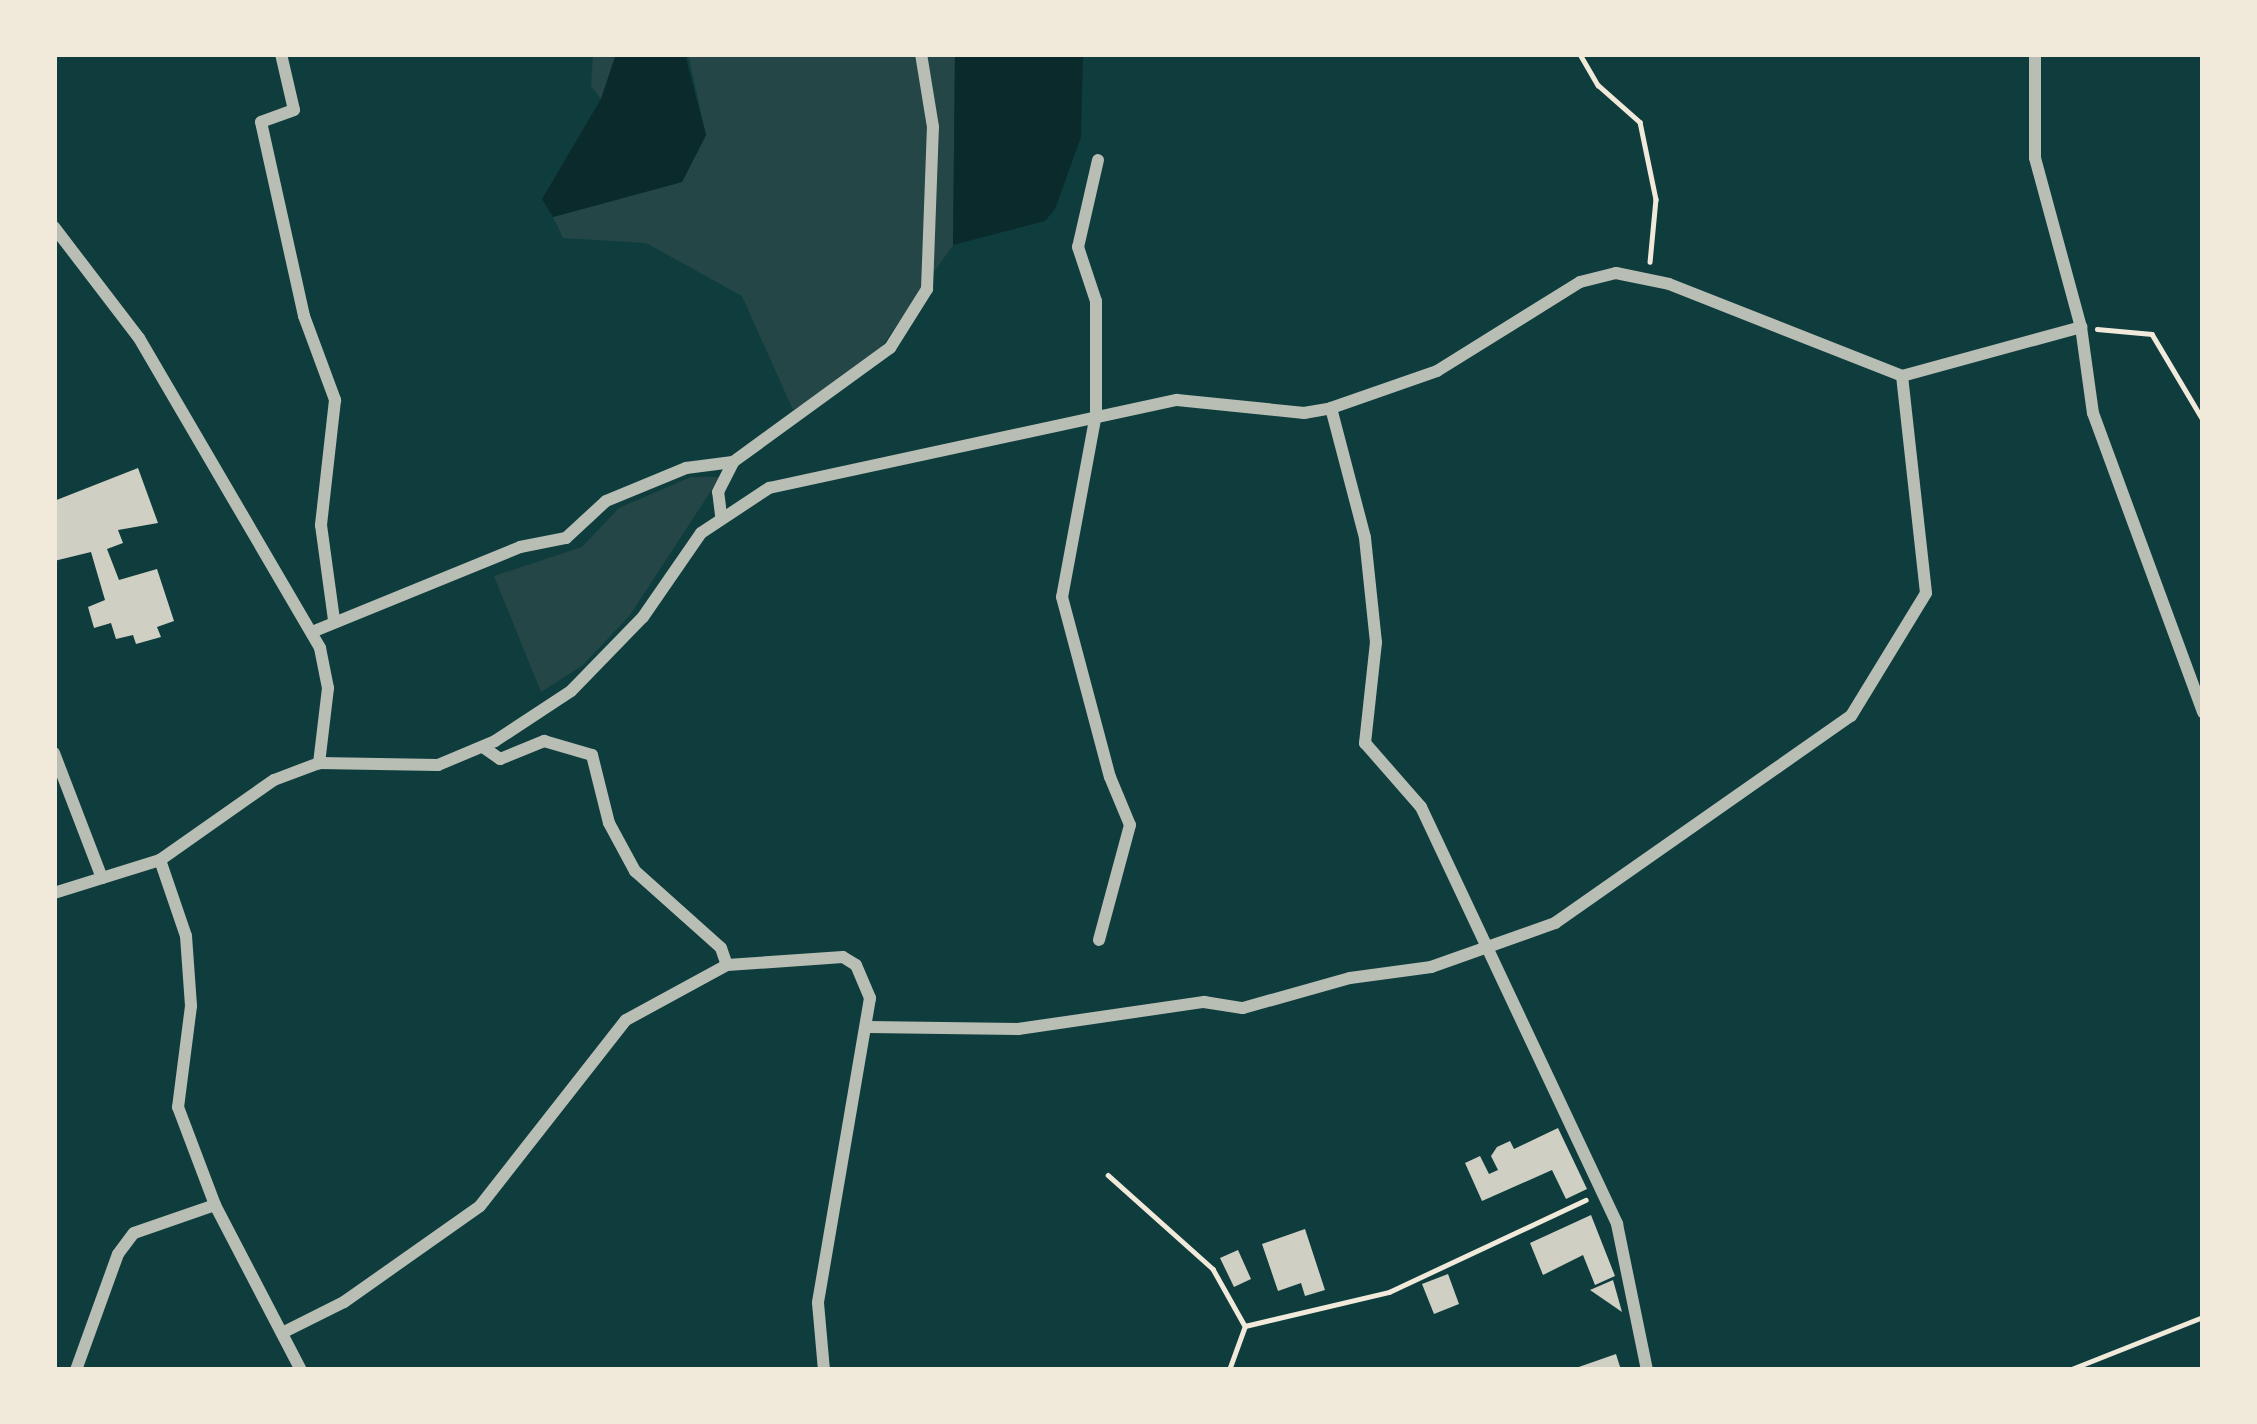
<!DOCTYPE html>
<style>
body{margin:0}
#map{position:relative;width:2257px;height:1424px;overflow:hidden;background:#0f3d3e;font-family:"Fira Sans Condensed",sans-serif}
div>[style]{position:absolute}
.green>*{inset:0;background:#244646}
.water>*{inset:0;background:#0a2a2b}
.building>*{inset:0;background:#cfcfc3}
.path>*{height:4.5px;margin:-2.25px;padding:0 2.25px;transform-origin:2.25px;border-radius:2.25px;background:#f1e9da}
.minor>*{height:12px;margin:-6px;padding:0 6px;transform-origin:6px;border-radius:6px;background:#b8beb3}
span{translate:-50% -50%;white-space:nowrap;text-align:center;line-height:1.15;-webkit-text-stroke:9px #f1e9da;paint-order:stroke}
.frame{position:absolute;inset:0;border:57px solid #f1e9da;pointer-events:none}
</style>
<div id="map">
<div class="green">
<div style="clip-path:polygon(593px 54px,616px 54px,601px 99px,591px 86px)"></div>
<div style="clip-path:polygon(688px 54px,955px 54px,953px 245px,868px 366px,793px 410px,742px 296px,646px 243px,563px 238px,553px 217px,682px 182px,706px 135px)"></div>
<div style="clip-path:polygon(691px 477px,720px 477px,630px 615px,583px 665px,541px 692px,494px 576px,582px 547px,619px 508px)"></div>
</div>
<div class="water">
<div style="clip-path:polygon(616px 54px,685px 54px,706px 135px,682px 182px,553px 217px,542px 199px,601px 99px)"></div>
<div style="clip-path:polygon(955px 54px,1083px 54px,1081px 137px,1055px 209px,1045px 221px,953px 245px)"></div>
</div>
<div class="building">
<div style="clip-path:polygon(138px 468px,158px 523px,118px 530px,123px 543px,107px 549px,119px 580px,157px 569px,174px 621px,157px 627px,161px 637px,136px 644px,133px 635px,116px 639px,111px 623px,94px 628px,88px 607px,105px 600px,91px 552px,54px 561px,54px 501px)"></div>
<div style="clip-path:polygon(1558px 1128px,1587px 1189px,1566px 1199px,1552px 1170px,1482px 1201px,1465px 1163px,1480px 1156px,1489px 1174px,1498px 1170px,1491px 1156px,1497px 1147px,1510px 1141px,1514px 1149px)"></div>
<div style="clip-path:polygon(1591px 1215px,1615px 1276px,1595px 1285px,1583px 1255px,1543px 1275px,1530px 1243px)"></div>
<div style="clip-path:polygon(1305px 1229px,1325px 1290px,1305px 1296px,1301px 1283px,1278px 1291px,1262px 1244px)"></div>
<div style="clip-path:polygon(1238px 1250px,1251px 1279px,1234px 1287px,1220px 1258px)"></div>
<div style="clip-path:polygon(1448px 1274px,1459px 1304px,1434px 1314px,1422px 1284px)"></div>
<div style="clip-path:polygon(1613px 1280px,1622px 1312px,1590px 1290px)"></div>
<div style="clip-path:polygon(1616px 1354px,1621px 1370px,1573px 1370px,1573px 1369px)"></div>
</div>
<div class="path">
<div style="left:1580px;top:54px;width:36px;rotate:60deg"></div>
<div style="left:1598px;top:85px;width:56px;rotate:41.4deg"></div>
<div style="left:1640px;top:122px;width:79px;rotate:78.3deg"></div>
<div style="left:1656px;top:199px;width:63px;rotate:95.4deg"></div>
<div style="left:2097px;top:329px;width:55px;rotate:5.2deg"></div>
<div style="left:2152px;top:334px;width:100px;rotate:59.3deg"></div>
<div style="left:1108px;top:1175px;width:141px;rotate:41.8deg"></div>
<div style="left:1213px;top:1269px;width:65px;rotate:60.7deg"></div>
<div style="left:1229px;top:1370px;width:47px;rotate:-70deg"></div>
<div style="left:1245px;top:1326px;width:148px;rotate:-13.3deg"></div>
<div style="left:1389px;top:1292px;width:217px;rotate:-25.1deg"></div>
<div style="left:2069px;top:1370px;width:144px;rotate:-21.6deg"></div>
</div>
<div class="minor">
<div style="left:281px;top:54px;width:57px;rotate:76.9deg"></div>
<div style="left:294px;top:110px;width:35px;rotate:160deg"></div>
<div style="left:261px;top:122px;width:199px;rotate:77.5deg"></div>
<div style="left:304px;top:316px;width:90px;rotate:69.7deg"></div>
<div style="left:335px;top:400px;width:126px;rotate:96.4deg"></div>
<div style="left:321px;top:525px;width:96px;rotate:82.2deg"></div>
<div style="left:2035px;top:54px;width:104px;rotate:90deg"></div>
<div style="left:2035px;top:158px;width:175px;rotate:74.8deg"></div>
<div style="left:2081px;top:327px;width:87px;rotate:82.1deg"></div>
<div style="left:2093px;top:413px;width:319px;rotate:69.8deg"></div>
<div style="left:1098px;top:160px;width:89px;rotate:102.9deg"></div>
<div style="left:1078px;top:247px;width:57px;rotate:71.6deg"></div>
<div style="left:1096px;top:301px;width:113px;rotate:90deg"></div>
<div style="left:1096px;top:414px;width:186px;rotate:100.5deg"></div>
<div style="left:1062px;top:597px;width:186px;rotate:75.1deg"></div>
<div style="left:1110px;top:777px;width:52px;rotate:67.4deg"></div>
<div style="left:1130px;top:825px;width:119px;rotate:105.1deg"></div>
<div style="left:54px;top:227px;width:140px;rotate:52.6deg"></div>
<div style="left:139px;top:338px;width:359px;rotate:59.7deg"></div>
<div style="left:320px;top:648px;width:41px;rotate:78.7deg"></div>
<div style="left:328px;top:688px;width:76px;rotate:96.8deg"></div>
<div style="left:1331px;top:408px;width:134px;rotate:75.3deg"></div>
<div style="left:1365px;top:538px;width:105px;rotate:84deg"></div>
<div style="left:1376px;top:642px;width:102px;rotate:96.2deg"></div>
<div style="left:1365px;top:743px;width:85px;rotate:48.8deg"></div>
<div style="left:1421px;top:807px;width:461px;rotate:64.8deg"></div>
<div style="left:1617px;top:1224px;width:149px;rotate:78.4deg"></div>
<div style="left:721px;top:515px;width:23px;rotate:-97deg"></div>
<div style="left:718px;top:492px;width:34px;rotate:-63deg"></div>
<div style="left:733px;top:462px;width:194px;rotate:-36deg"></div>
<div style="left:890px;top:348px;width:70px;rotate:-57.9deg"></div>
<div style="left:927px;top:289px;width:162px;rotate:-87.9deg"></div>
<div style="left:933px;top:127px;width:74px;rotate:-99.3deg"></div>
<div style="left:312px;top:632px;width:225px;rotate:-22.2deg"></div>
<div style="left:520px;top:547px;width:47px;rotate:-11.1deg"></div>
<div style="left:566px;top:538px;width:54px;rotate:-42.8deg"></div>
<div style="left:606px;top:501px;width:87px;rotate:-22.4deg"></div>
<div style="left:686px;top:468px;width:47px;rotate:-7.3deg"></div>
<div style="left:483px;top:747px;width:21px;rotate:35deg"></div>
<div style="left:500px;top:759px;width:48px;rotate:-22.2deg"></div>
<div style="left:544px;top:741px;width:50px;rotate:16.3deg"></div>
<div style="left:592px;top:755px;width:70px;rotate:76deg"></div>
<div style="left:609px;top:823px;width:55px;rotate:61.6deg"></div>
<div style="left:635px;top:871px;width:115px;rotate:41.8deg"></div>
<div style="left:721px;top:948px;width:18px;rotate:71deg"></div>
<div style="left:54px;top:753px;width:134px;rotate:69deg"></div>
<div style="left:160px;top:860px;width:80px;rotate:71.1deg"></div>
<div style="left:186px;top:936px;width:70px;rotate:85.9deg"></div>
<div style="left:191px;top:1006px;width:102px;rotate:97.3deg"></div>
<div style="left:178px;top:1107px;width:105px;rotate:69.3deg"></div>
<div style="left:215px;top:1205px;width:186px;rotate:62.5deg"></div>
<div style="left:54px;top:893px;width:111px;rotate:-17.3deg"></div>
<div style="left:160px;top:860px;width:139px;rotate:-35.1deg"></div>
<div style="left:274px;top:780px;width:48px;rotate:-20.7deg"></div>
<div style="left:319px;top:763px;width:119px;rotate:1deg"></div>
<div style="left:438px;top:765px;width:62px;rotate:-22.8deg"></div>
<div style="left:495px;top:741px;width:91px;rotate:-33.3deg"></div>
<div style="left:571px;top:691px;width:103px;rotate:-45.8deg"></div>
<div style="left:643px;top:617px;width:102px;rotate:-55.4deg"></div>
<div style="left:701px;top:533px;width:82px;rotate:-33.5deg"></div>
<div style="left:769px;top:488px;width:417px;rotate:-12.2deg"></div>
<div style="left:1177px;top:400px;width:128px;rotate:5.8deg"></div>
<div style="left:1304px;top:413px;width:27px;rotate:-10deg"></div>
<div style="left:1331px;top:408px;width:112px;rotate:-19.2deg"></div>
<div style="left:1437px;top:371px;width:168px;rotate:-31.9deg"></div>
<div style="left:1580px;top:282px;width:37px;rotate:-14deg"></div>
<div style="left:1616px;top:273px;width:54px;rotate:11.7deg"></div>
<div style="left:1669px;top:284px;width:251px;rotate:21.5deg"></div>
<div style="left:1902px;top:376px;width:186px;rotate:-15.3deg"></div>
<div style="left:868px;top:1027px;width:150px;rotate:0.8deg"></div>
<div style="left:1018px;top:1029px;width:188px;rotate:-8.3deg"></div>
<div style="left:1204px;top:1002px;width:39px;rotate:9deg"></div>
<div style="left:1243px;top:1008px;width:111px;rotate:-15.7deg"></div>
<div style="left:1350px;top:978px;width:82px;rotate:-7.7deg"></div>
<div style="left:1431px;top:967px;width:132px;rotate:-19.5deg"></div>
<div style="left:1555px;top:923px;width:361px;rotate:-35deg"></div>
<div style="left:1851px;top:716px;width:144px;rotate:-58.6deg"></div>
<div style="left:1926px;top:593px;width:218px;rotate:-96.3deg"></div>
<div style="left:282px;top:1333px;width:69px;rotate:-26.6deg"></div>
<div style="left:344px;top:1302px;width:166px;rotate:-35.2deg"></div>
<div style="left:480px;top:1206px;width:236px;rotate:-51.9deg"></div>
<div style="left:626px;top:1020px;width:115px;rotate:-28.6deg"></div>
<div style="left:727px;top:965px;width:116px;rotate:-3.9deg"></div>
<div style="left:843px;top:957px;width:15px;rotate:32deg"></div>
<div style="left:856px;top:965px;width:36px;rotate:67deg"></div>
<div style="left:870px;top:998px;width:309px;rotate:99.7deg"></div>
<div style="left:818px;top:1303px;width:67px;rotate:84.9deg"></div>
<div style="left:76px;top:1370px;width:123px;rotate:-70.1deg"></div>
<div style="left:118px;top:1254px;width:26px;rotate:-53deg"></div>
<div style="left:134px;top:1233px;width:86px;rotate:-19.1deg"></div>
</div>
<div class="frame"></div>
</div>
